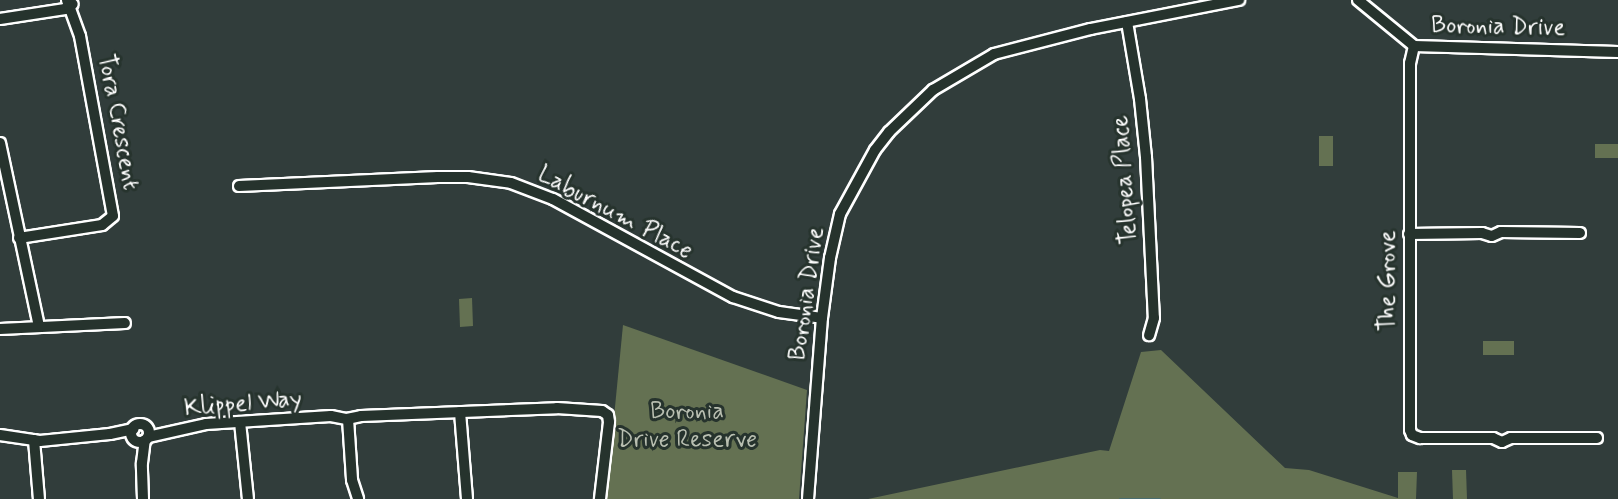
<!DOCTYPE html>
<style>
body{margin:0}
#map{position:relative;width:1618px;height:499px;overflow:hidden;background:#313d3b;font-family:Mynerve,sans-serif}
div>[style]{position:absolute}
.green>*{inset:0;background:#647152}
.stream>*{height:2px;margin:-1px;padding:0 1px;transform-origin:1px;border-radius:1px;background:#4a6d70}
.roads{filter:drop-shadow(2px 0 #fff) drop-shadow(-2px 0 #fff) drop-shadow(0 2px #fff) drop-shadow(0 -2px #fff)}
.minor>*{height:10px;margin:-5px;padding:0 5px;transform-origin:5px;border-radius:5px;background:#26332d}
.minor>.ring{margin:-5px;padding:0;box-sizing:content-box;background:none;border:10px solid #26332d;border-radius:50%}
span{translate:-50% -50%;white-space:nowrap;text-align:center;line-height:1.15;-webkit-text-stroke:6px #26332d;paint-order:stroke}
.street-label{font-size:24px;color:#fff}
.park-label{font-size:24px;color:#b9bfb1}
</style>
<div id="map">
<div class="green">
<div style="clip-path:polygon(1319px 136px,1333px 136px,1333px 166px,1319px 166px)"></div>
<div style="clip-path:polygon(1595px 144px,1618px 144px,1618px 158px,1595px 158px)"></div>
<div style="clip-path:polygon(472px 298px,473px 326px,460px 327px,459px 299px)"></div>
<div style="clip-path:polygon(623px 325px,807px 390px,799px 499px,606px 499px)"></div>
<div style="clip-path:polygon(1483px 341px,1514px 341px,1514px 355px,1483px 355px)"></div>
<div style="clip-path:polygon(1161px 350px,1285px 468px,1309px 470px,1398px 498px,1398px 472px,1417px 472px,1416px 499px,868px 499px,1100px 450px,1109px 451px,1141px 352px)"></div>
<div style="clip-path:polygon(1452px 470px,1466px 470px,1467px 499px,1453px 499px)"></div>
</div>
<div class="stream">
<div style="left:1120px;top:499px;width:40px"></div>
</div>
<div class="roads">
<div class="minor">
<div style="left:1358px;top:0;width:72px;rotate:39.4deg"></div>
<div style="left:1414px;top:46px;width:204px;rotate:1.7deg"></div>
<div style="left:0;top:19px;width:66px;rotate:-8.7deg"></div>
<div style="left:65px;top:9px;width:9px;rotate:-32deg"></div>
<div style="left:1127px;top:22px;width:78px;rotate:80.4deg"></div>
<div style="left:1140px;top:99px;width:58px;rotate:84.1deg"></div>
<div style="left:1146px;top:157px;width:161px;rotate:87.2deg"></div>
<div style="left:1154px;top:318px;width:18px;rotate:106deg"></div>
<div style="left:1414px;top:46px;width:17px;rotate:103deg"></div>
<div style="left:1410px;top:63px;width:367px;rotate:90deg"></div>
<div style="left:1410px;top:430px;width:5px;rotate:68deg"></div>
<div style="left:1412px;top:435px;width:9px;rotate:21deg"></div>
<div style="left:1420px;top:438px;width:73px"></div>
<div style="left:1493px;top:438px;width:10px;rotate:24deg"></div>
<div style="left:1502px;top:442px;width:10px;rotate:-24deg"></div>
<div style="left:1511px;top:438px;width:86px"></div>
<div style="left:0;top:143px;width:188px;rotate:78deg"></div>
<div style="left:239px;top:186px;width:199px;rotate:-2.6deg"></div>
<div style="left:438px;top:177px;width:30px"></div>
<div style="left:468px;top:177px;width:43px;rotate:7.9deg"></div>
<div style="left:511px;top:183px;width:45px;rotate:20.9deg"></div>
<div style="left:553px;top:199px;width:205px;rotate:28.6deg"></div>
<div style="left:733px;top:297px;width:48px;rotate:18.1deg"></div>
<div style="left:779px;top:312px;width:43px;rotate:7.9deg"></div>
<div style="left:1409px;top:234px;width:73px;rotate:-0.8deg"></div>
<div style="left:1482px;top:233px;width:10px;rotate:17deg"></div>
<div style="left:1492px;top:236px;width:10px;rotate:-24deg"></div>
<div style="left:1501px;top:232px;width:79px;rotate:0.7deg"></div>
<div style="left:19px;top:238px;width:84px;rotate:-8.9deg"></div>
<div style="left:102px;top:225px;width:14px;rotate:-39deg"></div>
<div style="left:113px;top:216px;width:183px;rotate:-100.4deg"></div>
<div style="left:80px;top:36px;width:38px;rotate:-110deg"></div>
<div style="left:0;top:329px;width:125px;rotate:-2.7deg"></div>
<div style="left:460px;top:412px;width:87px;rotate:85.4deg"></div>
<div style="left:348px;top:419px;width:61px;rotate:86.2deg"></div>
<div style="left:352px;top:480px;width:20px;rotate:72deg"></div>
<div style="left:240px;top:422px;width:77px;rotate:84.1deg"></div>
<div class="ring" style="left:131px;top:424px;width:8px;height:8px"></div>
<div style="left:0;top:435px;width:40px;rotate:8.5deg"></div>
<div style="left:40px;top:441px;width:70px;rotate:-5.7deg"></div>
<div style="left:110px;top:434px;width:24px;rotate:-12deg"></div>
<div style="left:148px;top:437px;width:59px;rotate:-12.6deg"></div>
<div style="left:206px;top:424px;width:125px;rotate:-3.7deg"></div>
<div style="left:331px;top:416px;width:16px;rotate:11deg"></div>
<div style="left:347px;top:419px;width:14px;rotate:-12deg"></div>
<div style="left:361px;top:416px;width:196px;rotate:-2.3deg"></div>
<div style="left:557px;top:408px;width:45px;rotate:3.8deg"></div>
<div style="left:602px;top:411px;width:7px;rotate:34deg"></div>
<div style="left:608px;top:415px;width:7px;rotate:82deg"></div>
<div style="left:609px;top:422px;width:78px;rotate:96.7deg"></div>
<div style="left:34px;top:440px;width:59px;rotate:85.2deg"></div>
<div style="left:143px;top:499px;width:36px;rotate:-92deg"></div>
<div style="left:142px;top:463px;width:23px;rotate:-83deg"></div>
<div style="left:808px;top:499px;width:182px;rotate:-85.6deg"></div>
<div style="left:822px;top:318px;width:61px;rotate:-82.4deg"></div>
<div style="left:830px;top:258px;width:45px;rotate:-77.2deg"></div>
<div style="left:840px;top:214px;width:73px;rotate:-61.3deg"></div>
<div style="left:875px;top:150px;width:23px;rotate:-52deg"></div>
<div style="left:889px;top:132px;width:61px;rotate:-43.7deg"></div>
<div style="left:933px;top:90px;width:71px;rotate:-30.5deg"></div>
<div style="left:994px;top:54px;width:100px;rotate:-14.5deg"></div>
<div style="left:1091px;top:29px;width:151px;rotate:-11.1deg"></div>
</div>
</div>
<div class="street-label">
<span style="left:1498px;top:27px;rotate:1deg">Boronia Drive</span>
<span style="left:118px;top:122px;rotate:79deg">Tora Crescent</span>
<span style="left:1125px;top:180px;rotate:-94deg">Telopea Place</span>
<span style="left:615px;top:213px;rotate:28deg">Laburnum Place</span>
<span style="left:1388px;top:281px;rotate:-90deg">The Grove</span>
<span style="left:807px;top:294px;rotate:-82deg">Boronia Drive</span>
<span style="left:243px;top:404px;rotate:-5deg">Klippel Way</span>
</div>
<div class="park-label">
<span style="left:687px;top:426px">Boronia<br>Drive Reserve</span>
</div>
</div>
